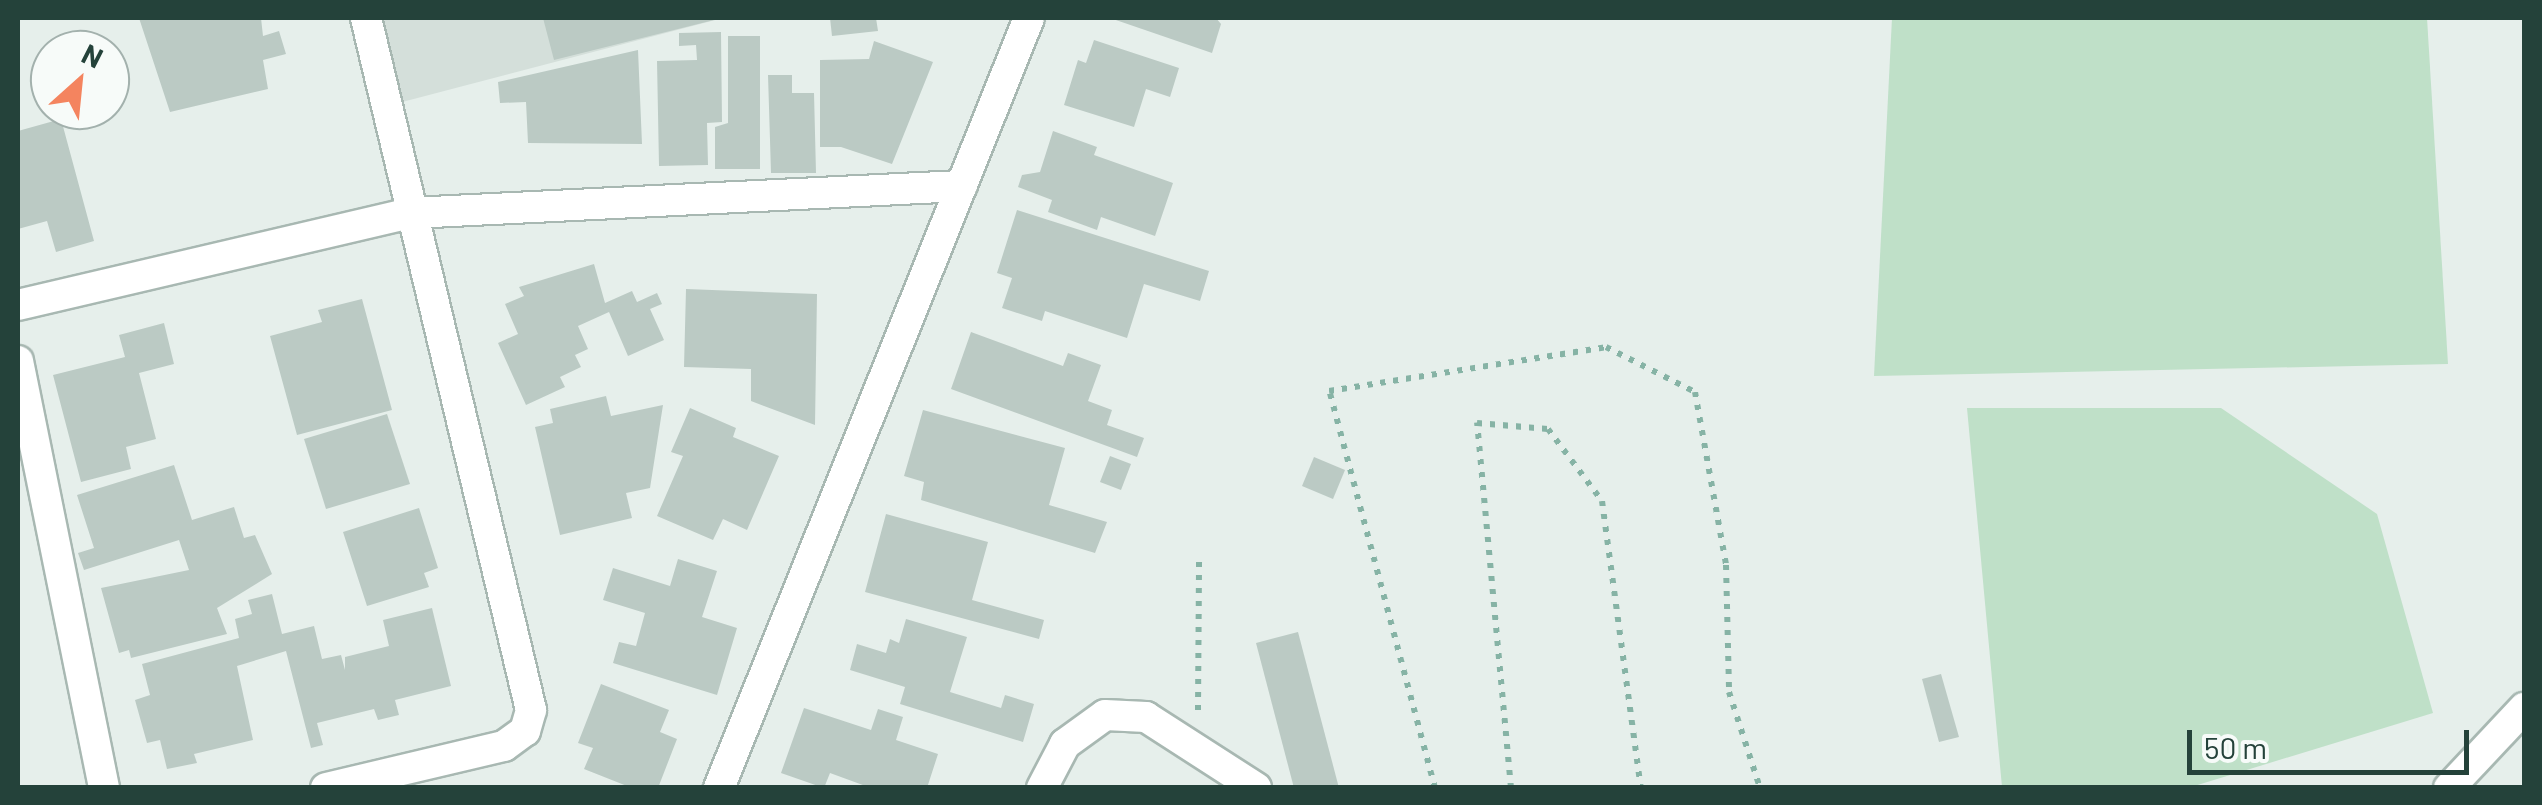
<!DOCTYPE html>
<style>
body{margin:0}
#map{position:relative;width:2542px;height:805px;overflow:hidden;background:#e6efeb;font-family:Barlow,sans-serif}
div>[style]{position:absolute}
.built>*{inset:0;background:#d4dfda}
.green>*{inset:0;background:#bfe0c8}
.building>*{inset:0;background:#bbcac4}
.path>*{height:6px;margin-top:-3px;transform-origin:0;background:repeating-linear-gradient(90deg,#86b3a5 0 5px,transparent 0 13px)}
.roads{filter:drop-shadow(2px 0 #a8b8b2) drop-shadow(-2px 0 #a8b8b2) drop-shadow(0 2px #a8b8b2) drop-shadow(0 -2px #a8b8b2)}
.minor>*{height:30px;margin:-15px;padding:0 15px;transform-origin:15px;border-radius:15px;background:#fff}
span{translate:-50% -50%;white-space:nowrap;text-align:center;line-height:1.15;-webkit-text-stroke:9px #f7fbf9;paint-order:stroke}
.frame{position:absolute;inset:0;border:20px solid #24423a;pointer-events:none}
.north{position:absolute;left:30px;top:30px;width:100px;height:100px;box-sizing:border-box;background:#f7fbf9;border:2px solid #a3b1ad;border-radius:50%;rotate:27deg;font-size:28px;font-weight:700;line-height:40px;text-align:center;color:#24423a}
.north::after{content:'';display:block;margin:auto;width:35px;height:45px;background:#f4845f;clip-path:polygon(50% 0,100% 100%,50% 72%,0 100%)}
.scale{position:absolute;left:2187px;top:730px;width:282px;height:45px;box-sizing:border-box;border:5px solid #24423a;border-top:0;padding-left:12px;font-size:30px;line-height:35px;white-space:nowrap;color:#24423a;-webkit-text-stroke:8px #f7fbf9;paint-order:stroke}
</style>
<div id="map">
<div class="built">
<div style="clip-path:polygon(366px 18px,723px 18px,387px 106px)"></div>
</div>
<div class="green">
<div style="clip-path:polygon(1892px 18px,2427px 18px,2448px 364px,1874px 376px)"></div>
<div style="clip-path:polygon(1967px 408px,2221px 408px,2377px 514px,2433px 713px,2191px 787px,2002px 787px)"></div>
</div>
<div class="building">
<div style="clip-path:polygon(139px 18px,261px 18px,263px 36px,279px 31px,286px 54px,263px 60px,268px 89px,170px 112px)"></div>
<div style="clip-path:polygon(543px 18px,718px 18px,718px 19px,554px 60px)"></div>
<div style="clip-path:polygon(830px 18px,876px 18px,878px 31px,832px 36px)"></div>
<div style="clip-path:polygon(1110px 18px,1216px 18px,1221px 24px,1212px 53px)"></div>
<div style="clip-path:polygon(721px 32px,722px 122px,707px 123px,708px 165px,659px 166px,657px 61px,697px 60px,696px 45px,679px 46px,679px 33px)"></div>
<div style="clip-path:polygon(728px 36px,760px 36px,760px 169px,715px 169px,715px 127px,728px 123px)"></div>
<div style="clip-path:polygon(1094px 40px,1179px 68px,1170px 97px,1146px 89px,1134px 127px,1064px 105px,1078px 60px,1086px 63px)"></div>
<div style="clip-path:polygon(874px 41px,933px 62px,892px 164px,841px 147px,820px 147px,820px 60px,869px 59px)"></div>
<div style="clip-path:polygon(638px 50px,642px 144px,528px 143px,526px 102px,500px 103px,498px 82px)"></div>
<div style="clip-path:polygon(110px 55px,129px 70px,120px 87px,110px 87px)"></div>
<div style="clip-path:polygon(768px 75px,792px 75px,792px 93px,814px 93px,816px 173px,771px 173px)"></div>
<div style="clip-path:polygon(61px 119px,94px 241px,56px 252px,47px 221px,18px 229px,18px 131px)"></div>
<div style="clip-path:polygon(1053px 131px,1097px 147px,1094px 155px,1173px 183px,1155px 236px,1101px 217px,1097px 230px,1048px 212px,1052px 200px,1018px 187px,1022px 175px,1040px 172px)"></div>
<div style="clip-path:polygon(1017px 210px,1209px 271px,1200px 301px,1144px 284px,1127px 338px,1045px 311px,1042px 321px,1002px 308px,1012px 278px,997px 273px)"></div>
<div style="clip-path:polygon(594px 264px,605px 303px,632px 291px,637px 302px,657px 293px,662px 304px,650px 309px,664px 340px,628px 356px,609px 312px,578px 326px,588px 349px,575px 355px,581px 367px,560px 377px,565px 387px,526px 405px,498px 343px,518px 334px,505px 304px,524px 296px,519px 287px)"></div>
<div style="clip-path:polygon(686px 289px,817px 294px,815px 425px,751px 401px,751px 369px,684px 367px)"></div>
<div style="clip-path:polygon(362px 299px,392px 410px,297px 435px,270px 336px,322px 322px,318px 310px)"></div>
<div style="clip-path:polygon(164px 323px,174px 364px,139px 373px,156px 439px,126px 447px,131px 469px,81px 482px,53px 375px,125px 357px,119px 335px)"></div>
<div style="clip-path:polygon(971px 332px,1063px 366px,1068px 353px,1101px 365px,1088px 401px,1112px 410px,1107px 425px,1144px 438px,1137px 457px,951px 389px)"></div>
<div style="clip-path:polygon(606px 396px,611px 416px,663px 405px,650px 488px,626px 493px,632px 518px,560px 535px,535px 427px,553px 423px,550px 409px)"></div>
<div style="clip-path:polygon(690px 408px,736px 428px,733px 437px,779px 456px,747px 530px,723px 519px,713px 540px,657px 516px,683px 456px,671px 452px)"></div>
<div style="clip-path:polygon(923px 410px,1065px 448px,1049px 505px,1107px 522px,1095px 553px,921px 500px,924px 482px,904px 476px)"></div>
<div style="clip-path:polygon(387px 414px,410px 484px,326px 509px,304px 439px)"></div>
<div style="clip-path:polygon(1110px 456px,1131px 464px,1121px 490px,1100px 482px)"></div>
<div style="clip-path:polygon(1314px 457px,1345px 470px,1333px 499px,1302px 486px)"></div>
<div style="clip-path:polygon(174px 465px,192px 520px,234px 507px,244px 538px,255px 535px,272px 574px,217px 608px,227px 634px,131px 658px,129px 650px,119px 653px,101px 588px,189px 570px,179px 540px,84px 570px,78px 553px,94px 548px,77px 495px)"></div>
<div style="clip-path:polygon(419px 508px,438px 568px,424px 573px,429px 587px,367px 606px,343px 532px)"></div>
<div style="clip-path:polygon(886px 514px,988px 542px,972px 600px,1044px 620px,1039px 639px,865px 592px)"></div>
<div style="clip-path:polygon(678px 559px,717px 571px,702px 617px,737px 628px,717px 695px,613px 663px,619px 642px,636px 646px,645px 613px,603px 600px,613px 568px,670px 586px)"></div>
<div style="clip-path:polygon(272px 594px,282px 634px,314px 626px,322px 659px,341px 655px,345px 670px,345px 657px,389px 646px,383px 620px,432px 608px,451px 686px,395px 700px,399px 715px,378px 720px,374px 709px,317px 723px,323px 745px,311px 748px,286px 651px,237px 666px,253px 740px,194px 754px,197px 763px,167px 769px,160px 740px,147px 743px,135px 700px,150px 695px,142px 664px,239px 638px,235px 619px,252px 614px,248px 600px)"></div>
<div style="clip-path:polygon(906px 619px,967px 637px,950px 692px,1001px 708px,1005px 695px,1034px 704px,1023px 742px,900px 704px,905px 687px,850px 670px,857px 644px,886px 653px,890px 639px,899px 643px)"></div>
<div style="clip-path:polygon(1298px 632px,1339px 788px,1294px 788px,1256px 643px)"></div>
<div style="clip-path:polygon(1941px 674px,1959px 737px,1939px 742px,1922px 679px)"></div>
<div style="clip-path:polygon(601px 684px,669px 710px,660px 732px,677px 739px,658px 788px,632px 788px,584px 769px,593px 748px,578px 743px)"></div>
<div style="clip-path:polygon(804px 708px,871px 730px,878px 709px,903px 717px,896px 740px,938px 754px,927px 788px,871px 788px,830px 773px,824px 788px,781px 773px)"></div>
</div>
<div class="path">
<div style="left:1198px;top:710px;width:149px;rotate:-89.6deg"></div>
<div style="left:1435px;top:788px;width:411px;rotate:-104.9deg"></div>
<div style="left:1329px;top:391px;width:280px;rotate:-9deg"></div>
<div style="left:1606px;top:347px;width:100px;rotate:26.8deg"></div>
<div style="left:1695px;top:392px;width:176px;rotate:79.8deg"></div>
<div style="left:1726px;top:565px;width:127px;rotate:88.6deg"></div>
<div style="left:1729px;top:692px;width:101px;rotate:72.1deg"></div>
<div style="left:1511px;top:788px;width:367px;rotate:-95.3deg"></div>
<div style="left:1477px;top:423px;width:71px;rotate:4.8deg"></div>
<div style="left:1548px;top:429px;width:90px;rotate:53.1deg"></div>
<div style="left:1602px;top:501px;width:290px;rotate:82.3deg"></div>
</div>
<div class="roads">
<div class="minor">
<div style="left:18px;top:305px;width:404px;rotate:-13.2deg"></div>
<div style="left:411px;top:213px;width:551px;rotate:-2.81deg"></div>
<div style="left:18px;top:361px;width:436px;rotate:78.6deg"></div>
<div style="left:326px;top:788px;width:183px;rotate:-13.3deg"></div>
<div style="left:504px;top:746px;width:26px;rotate:-36deg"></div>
<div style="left:525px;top:731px;width:22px;rotate:-74deg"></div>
<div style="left:531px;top:710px;width:711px;rotate:-103.41deg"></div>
<div style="left:719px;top:788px;width:830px;rotate:-68.07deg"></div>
<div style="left:1042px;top:788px;width:50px;rotate:-62.4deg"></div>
<div style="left:1065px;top:744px;width:49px;rotate:-35.9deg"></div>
<div style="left:1105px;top:715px;width:41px;rotate:2.8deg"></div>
<div style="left:1146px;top:717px;width:131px;rotate:32.8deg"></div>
<div style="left:2449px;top:788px;width:110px;rotate:-46.8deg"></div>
</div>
</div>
<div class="frame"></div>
<div class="north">N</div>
<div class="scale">50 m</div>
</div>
